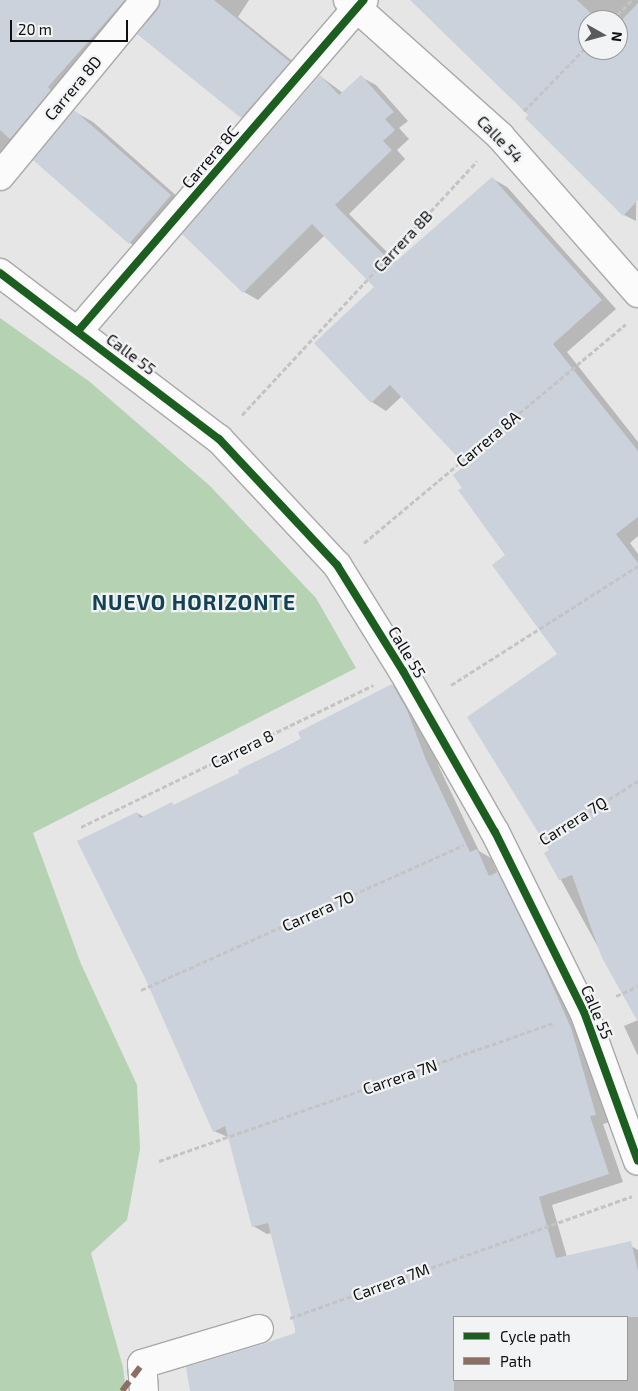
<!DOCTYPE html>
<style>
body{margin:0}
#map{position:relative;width:638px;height:1391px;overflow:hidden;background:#e6e6e6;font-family:"Exo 2",sans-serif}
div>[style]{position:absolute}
.forest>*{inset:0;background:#b5d2b3}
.shadow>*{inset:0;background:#0003}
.building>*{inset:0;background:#cbd2db}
.path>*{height:3px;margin-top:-1.5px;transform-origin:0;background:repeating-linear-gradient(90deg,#c4c4c5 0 5px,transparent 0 7.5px)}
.roads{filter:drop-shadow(1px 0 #a9a9a9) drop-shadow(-1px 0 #a9a9a9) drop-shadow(0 1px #a9a9a9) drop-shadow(0 -1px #a9a9a9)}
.street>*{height:28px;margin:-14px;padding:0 14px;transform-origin:14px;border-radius:14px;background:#fbfbfb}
.quiet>*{height:6px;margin-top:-3px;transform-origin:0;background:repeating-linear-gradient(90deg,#8d6e63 0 12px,transparent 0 18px)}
.cycleway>*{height:8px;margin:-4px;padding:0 4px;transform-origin:4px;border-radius:4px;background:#1b5e20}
span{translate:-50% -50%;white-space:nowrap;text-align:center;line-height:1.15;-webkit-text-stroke:4.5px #f2f3f4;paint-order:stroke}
.street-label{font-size:16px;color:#101011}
.district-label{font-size:21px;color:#114355;font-weight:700;letter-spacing:1px}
.legend{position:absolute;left:453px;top:1316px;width:175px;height:65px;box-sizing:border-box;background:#f2f3f4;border:1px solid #989899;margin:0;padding:6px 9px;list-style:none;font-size:15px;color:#101011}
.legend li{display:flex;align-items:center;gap:10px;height:25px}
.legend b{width:25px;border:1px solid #989899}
.north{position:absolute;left:578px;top:10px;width:50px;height:50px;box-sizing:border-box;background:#f2f3f4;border:1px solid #989899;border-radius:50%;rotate:97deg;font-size:14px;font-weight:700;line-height:20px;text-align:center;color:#101011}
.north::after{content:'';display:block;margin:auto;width:18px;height:22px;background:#5b5b5c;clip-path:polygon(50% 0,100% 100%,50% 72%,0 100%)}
.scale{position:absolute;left:10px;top:20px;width:118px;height:22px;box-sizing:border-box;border:2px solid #101011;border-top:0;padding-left:6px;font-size:15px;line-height:18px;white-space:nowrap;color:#101011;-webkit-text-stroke:4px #f2f3f4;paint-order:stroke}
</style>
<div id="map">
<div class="forest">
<div style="clip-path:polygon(0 318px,90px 382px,209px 485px,316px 598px,356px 668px,33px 833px,81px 964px,137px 1085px,140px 1149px,127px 1220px,91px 1253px,123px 1367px,126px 1391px,0 1391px)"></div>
</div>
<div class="shadow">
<div style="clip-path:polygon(0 0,152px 0,0 155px)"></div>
<div style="clip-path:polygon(161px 0,249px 0,238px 17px,306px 72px,259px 127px,242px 117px,139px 34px)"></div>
<div style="clip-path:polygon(evenodd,411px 0,638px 0,636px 221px,622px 214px,530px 115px,411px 0,588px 20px,618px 20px,618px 50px,588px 50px,588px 20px)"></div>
<div style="clip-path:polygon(320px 76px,343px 93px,361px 77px,376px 85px,408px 121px,399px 128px,409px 139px,397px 150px,405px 159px,349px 214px,397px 262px,493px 179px,507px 187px,616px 309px,567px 352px,638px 442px,638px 536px,630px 543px,638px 554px,638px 1019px,546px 853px,551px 851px,558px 654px,507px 555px,464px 488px,467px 466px,402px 396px,386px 411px,372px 402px,316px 343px,376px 287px,325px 235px,258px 300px,244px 292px)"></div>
<div style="clip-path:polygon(75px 112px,93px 122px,188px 206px,148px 254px,130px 243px)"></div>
<div style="clip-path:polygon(evenodd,392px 685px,406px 693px,421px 719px,440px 769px,479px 851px,491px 858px,498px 874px,511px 882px,585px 1037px,610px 1122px,603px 1124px,623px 1182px,552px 1205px,567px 1257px,631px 1246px,638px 1250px,638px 1391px,192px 1391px,296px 1334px,296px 1329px,272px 1233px,267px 1234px,253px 1226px,230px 1138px,214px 1131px,137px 813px,144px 817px,172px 804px,175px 806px,241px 774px,392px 685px,454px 1317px,627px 1317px,627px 1380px,454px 1380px,454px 1317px)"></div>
<div style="clip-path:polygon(638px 1020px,638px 1056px,624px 1026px)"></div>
</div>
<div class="building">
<div style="clip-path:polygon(0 0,125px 0,48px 87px,51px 90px,10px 139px,0 130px)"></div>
<div style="clip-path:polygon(160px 0,214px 0,290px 62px,241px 118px,137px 34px,157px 10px)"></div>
<div style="clip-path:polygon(410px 0,577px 0,598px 20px,588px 20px,588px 50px,618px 50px,618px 24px,638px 3px,638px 200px,623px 216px,525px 118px,528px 115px)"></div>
<div style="clip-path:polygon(320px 75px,339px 95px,361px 75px,394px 112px,385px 119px,395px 130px,383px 141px,392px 150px,335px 205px,393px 264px,492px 177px,602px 300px,553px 344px,638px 451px,638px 517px,616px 534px,638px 563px,638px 1022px,602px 958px,572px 875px,559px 880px,544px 853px,549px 850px,467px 717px,557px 654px,492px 565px,505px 555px,458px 490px,462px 488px,453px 475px,465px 465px,390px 385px,371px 403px,314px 343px,374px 287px,312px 224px,243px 293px,182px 234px)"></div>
<div style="clip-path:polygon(74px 110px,171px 195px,129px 244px,33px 160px)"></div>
<div style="clip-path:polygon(392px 684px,407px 710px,426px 760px,470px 852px,477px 849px,489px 876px,498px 872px,545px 969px,571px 1028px,596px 1115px,590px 1116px,609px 1174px,539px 1197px,556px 1258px,631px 1241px,638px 1271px,638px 1317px,454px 1317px,454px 1391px,190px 1391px,186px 1367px,263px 1344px,295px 1333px,295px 1329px,268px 1223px,252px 1227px,225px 1126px,213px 1132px,145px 978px,77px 841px,137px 812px,140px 818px,172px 802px,173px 805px,239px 773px,238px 770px,301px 739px,298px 732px)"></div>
</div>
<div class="path">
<div style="left:612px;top:20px;width:28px;rotate:-45deg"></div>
<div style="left:524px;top:111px;width:92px;rotate:-45.9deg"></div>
<div style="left:242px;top:415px;width:346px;rotate:-47.2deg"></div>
<div style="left:364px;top:543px;width:341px;rotate:-39.9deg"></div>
<div style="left:451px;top:685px;width:222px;rotate:-32.5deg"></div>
<div style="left:81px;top:827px;width:325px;rotate:-25.9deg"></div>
<div style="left:539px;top:843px;width:117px;rotate:-32.1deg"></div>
<div style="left:141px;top:990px;width:354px;rotate:-24.2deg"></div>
<div style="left:616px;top:996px;width:24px;rotate:-24deg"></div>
<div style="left:159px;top:1161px;width:417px;rotate:-19.3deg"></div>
<div style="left:290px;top:1318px;width:363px;rotate:-19.6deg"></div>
</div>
<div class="roads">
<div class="street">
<div style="left:348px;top:0;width:204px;rotate:41.8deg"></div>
<div style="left:500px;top:136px;width:209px;rotate:48.7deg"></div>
<div style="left:0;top:176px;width:228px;rotate:-50.5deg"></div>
<div style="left:0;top:273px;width:275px;rotate:37.2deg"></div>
<div style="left:219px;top:439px;width:173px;rotate:46.9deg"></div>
<div style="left:337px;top:565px;width:125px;rotate:58.1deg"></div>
<div style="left:403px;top:671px;width:185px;rotate:60.3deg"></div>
<div style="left:495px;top:832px;width:201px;rotate:63.7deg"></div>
<div style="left:584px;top:1012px;width:158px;rotate:70.1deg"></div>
<div style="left:78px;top:331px;width:437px;rotate:-49.2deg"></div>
<div style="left:144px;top:1391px;width:27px;rotate:-94deg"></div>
<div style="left:142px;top:1364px;width:122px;rotate:-16.7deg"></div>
</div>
</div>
<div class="quiet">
<div style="left:122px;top:1391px;width:34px;rotate:-53deg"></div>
</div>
<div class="cycleway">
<div style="left:0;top:273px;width:275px;rotate:37.2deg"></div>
<div style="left:219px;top:439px;width:173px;rotate:46.9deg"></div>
<div style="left:337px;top:565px;width:125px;rotate:58.1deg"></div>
<div style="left:403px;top:671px;width:185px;rotate:60.3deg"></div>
<div style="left:495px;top:832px;width:201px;rotate:63.7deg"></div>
<div style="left:584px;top:1012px;width:158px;rotate:70.1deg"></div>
<div style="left:78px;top:331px;width:437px;rotate:-49.2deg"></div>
</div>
<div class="street-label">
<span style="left:73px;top:88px;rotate:-50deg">Carrera 8D</span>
<span style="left:500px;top:139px;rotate:46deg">Calle 54</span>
<span style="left:210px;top:157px;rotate:-49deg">Carrera 8C</span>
<span style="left:403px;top:241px;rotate:-47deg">Carrera 8B</span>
<span style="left:131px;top:354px;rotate:37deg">Calle 55</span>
<span style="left:488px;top:439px;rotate:-40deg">Carrera 8A</span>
<span style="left:407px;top:652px;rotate:59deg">Calle 55</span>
<span style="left:242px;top:749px;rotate:-26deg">Carrera 8</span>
<span style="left:573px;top:821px;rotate:-32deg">Carrera 7Q</span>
<span style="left:318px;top:911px;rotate:-24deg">Carrera 7O</span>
<span style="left:597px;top:1012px;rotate:67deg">Calle 55</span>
<span style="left:400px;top:1077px;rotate:-19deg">Carrera 7N</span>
<span style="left:391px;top:1282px;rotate:-20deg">Carrera 7M</span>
</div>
<div class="district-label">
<span style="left:194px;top:602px">NUEVO HORIZONTE</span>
</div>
<ul class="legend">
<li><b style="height:6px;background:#1b5e20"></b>Cycle path</li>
<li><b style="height:6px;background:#8d6e63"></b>Path</li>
</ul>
<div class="north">N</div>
<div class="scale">20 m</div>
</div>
